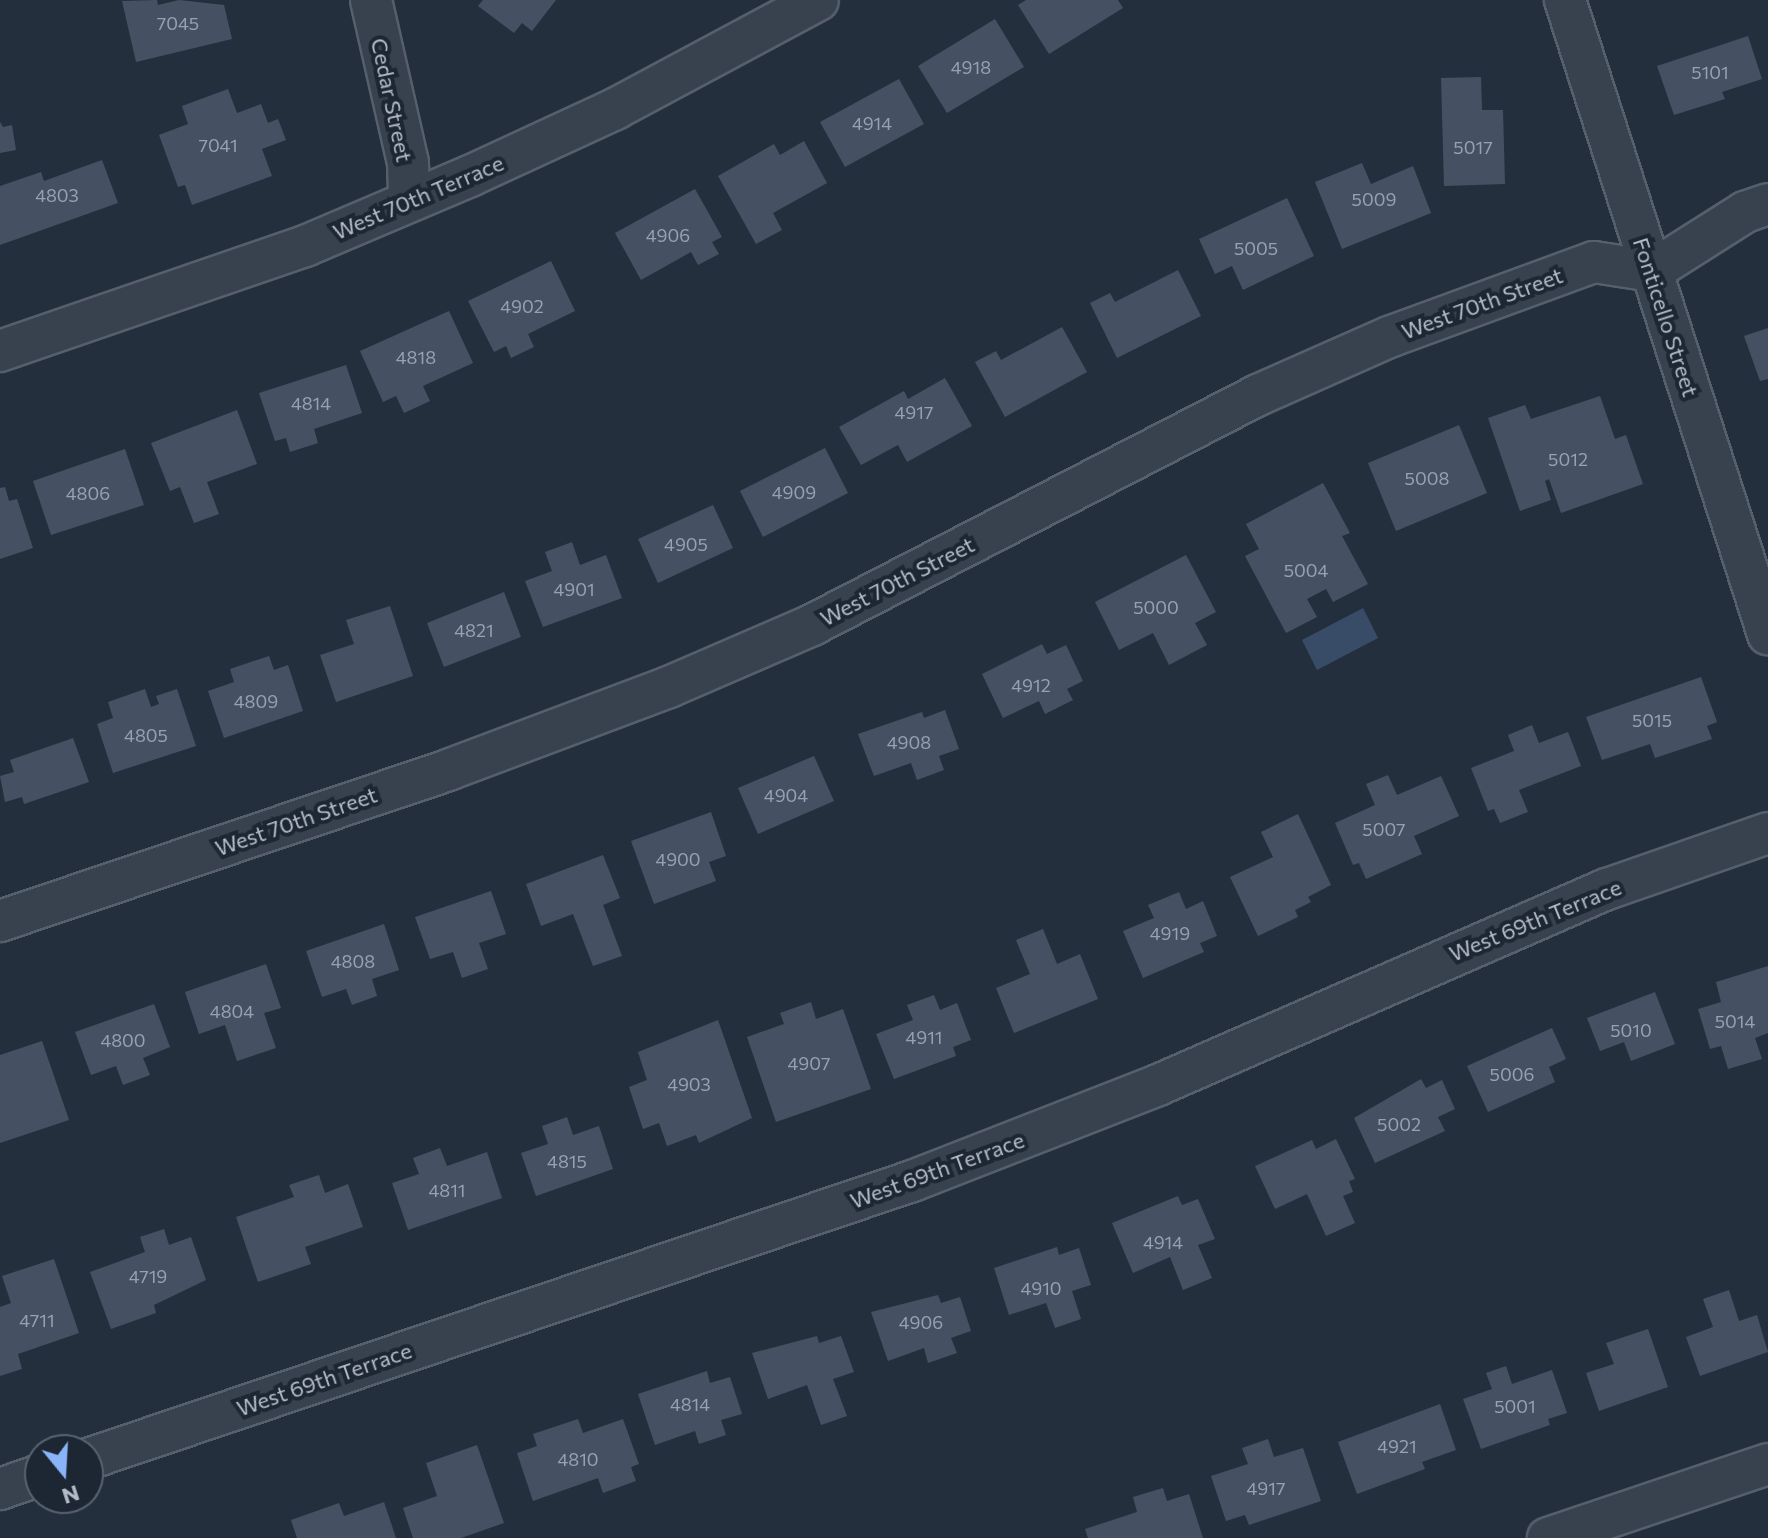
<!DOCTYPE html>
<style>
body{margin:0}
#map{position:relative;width:1768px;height:1538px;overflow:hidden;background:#242f3e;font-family:Commissioner,sans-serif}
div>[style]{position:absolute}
.water>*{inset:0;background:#394c67}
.building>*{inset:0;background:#455162}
.roads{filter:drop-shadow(2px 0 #565f6c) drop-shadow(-2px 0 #565f6c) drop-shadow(0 2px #565f6c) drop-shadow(0 -2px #565f6c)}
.minor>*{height:40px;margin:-20px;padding:0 20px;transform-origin:20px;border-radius:20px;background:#38414e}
span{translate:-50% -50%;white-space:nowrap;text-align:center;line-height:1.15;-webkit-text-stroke:8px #1d2633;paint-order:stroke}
.number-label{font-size:18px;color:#98a1af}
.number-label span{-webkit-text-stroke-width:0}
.street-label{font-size:22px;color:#b4bcc9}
.north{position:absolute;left:24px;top:1434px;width:80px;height:80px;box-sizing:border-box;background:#1d2633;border:2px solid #59626f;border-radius:50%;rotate:162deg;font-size:22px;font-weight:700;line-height:32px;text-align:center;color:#b4bcc9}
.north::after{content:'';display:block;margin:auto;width:28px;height:36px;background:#8ab4f8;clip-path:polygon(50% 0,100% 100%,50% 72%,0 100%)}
</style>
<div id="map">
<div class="water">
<div style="clip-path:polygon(1363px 608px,1378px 638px,1317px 670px,1302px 640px)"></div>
</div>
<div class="building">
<div style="clip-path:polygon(157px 0,158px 5px,179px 0,224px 5px,232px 39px,136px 62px,122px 1px)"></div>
<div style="clip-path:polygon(483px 0,556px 0,532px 31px,522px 23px,514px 33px,478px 6px)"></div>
<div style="clip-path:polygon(1026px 0,1118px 0,1123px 8px,1049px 54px,1018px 5px)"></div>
<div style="clip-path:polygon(995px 19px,1024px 67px,947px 113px,918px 66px)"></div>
<div style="clip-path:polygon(1748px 36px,1762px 79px,1722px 92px,1725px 99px,1674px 115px,1657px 66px)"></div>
<div style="clip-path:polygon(1481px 77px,1482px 110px,1503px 110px,1505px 184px,1444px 186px,1441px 78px)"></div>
<div style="clip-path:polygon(899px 79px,924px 124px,845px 167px,820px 122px)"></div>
<div style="clip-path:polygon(228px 89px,237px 113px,261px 104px,268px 123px,278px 119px,286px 140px,262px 149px,272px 176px,192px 205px,185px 185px,178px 187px,159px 135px,188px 124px,182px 106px)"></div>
<div style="clip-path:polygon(0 122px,3px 127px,12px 125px,16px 150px,0 153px)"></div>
<div style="clip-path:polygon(804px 141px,827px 183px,773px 213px,782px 230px,756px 244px,718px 176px,774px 144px,780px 155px)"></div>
<div style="clip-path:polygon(102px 160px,118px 203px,0 245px,0 186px,41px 172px,44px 181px)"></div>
<div style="clip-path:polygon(1362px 163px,1371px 184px,1413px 166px,1431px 213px,1342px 249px,1315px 182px)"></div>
<div style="clip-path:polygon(695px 189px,722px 237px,712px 242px,719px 254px,698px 265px,691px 252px,641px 280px,615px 233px)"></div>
<div style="clip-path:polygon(1287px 198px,1314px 256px,1243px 290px,1232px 266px,1215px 274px,1199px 239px)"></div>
<div style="clip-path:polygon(551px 261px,575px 311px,528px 334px,534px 347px,511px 358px,506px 346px,494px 352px,468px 301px)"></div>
<div style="clip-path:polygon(1178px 270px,1201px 316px,1117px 358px,1090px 303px,1110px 293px,1115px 302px)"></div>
<div style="clip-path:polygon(449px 311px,473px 363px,423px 386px,430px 401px,404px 413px,396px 396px,383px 402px,360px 351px)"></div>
<div style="clip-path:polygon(1062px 327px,1087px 372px,1005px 417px,975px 362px,996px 351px,1001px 360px)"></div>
<div style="clip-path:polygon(1768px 328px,1768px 379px,1760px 381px,1744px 336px)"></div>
<div style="clip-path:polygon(346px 365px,362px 413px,314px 429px,318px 443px,290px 452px,286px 438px,275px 441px,259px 393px)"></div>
<div style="clip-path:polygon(945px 378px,972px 426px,907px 462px,898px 445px,861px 465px,839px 427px,904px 391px,908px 399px)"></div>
<div style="clip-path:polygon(1600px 396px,1615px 439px,1626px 435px,1643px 484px,1561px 513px,1549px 479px,1545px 481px,1551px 500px,1520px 511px,1488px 418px,1525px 405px,1531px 419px)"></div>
<div style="clip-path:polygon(237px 410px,257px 464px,207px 482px,219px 514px,194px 523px,180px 487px,170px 491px,151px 443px)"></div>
<div style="clip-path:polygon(1459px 425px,1487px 493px,1396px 531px,1368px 463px)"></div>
<div style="clip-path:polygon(825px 448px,848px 493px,763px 537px,740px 491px)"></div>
<div style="clip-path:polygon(125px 449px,144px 505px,51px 535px,33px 481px)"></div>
<div style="clip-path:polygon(1323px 483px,1350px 533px,1342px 536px,1368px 584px,1333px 602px,1326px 589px,1307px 599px,1317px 617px,1286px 633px,1245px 556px,1259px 549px,1246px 524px)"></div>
<div style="clip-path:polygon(5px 487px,9px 501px,17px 499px,33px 548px,0 559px,0 488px)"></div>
<div style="clip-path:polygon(713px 505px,733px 548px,658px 583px,638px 539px)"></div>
<div style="clip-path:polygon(572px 542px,580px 565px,606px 555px,622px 598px,543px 627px,525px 581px,552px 571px,545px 552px)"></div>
<div style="clip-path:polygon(1186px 555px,1216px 612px,1195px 623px,1207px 645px,1169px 665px,1153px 633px,1119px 650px,1095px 602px)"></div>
<div style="clip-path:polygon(504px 592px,521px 637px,444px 667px,427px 623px)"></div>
<div style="clip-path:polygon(390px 606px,413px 676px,336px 702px,320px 655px,354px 644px,346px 620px)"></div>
<div style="clip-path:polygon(1042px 644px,1047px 654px,1066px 645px,1083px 681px,1067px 689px,1073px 700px,1045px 714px,1039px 701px,1003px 718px,982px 674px)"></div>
<div style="clip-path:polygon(269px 656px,274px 670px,288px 665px,303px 711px,224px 738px,208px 691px,234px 682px,230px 669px)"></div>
<div style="clip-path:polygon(1701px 677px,1717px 722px,1707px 726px,1712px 739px,1655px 758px,1650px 744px,1602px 760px,1586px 717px)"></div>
<div style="clip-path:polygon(145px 689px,151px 707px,159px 704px,156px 696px,177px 689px,196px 746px,113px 773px,97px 724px,113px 718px,108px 702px)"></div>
<div style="clip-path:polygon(945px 710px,959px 749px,939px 756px,944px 770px,917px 780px,911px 763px,874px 776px,858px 734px,922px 712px,924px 718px)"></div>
<div style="clip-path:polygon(1532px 725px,1539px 743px,1568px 732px,1581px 766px,1519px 790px,1528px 812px,1500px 823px,1494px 809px,1488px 811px,1471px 768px,1514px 751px,1508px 735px)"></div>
<div style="clip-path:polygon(73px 738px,89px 782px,24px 804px,22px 797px,5px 802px,0 776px,14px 772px,10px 760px)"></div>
<div style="clip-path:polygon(814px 756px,834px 801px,758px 834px,738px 788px)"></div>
<div style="clip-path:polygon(1388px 775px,1397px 795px,1441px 776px,1459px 816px,1414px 836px,1422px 854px,1366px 879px,1359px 863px,1353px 865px,1335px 823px,1375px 805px,1366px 784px)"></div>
<div style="clip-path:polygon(711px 812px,726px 856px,709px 862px,716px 881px,654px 904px,631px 841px)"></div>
<div style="clip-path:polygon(1298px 814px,1331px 885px,1308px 897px,1311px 902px,1295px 910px,1298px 917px,1258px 936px,1230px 877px,1273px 857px,1261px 832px)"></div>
<div style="clip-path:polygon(603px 855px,620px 898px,603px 905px,622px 956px,593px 966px,573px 914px,541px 926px,526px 884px)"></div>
<div style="clip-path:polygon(491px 891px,506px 934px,479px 943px,488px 969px,462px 978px,453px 952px,430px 959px,415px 917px)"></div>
<div style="clip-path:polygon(1179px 892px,1186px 909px,1203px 901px,1217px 936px,1200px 943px,1204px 952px,1143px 978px,1123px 931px,1154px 918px,1148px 905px)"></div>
<div style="clip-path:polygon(384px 924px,399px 970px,372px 979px,377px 996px,352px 1005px,346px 989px,322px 997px,306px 951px)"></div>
<div style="clip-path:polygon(1043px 929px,1057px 964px,1080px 954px,1098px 999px,1014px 1033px,996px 988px,1030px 974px,1016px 940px)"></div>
<div style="clip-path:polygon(266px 964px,281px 1008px,264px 1013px,276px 1048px,237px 1061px,225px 1025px,199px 1034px,185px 992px)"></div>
<div style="clip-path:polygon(1768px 966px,1768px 1033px,1755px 1038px,1762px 1059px,1728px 1069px,1721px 1046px,1710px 1049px,1698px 1009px,1721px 1002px,1716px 982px)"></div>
<div style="clip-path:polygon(1655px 992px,1675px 1044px,1631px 1061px,1624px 1042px,1600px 1051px,1587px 1018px)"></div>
<div style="clip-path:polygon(934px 995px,940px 1010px,957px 1003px,971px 1040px,953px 1047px,956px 1056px,894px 1079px,876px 1034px,913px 1020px,907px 1005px)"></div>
<div style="clip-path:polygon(811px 1002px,816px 1019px,843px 1009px,871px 1089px,776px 1122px,747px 1037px,784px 1024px,780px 1013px)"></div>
<div style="clip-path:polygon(154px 1004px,170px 1047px,143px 1058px,150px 1075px,123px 1085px,116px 1066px,91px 1075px,75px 1032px)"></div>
<div style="clip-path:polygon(718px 1020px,752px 1118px,699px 1143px,696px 1135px,667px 1146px,659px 1123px,643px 1129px,629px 1087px,647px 1080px,638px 1052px)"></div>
<div style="clip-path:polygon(1552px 1028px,1566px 1059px,1549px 1067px,1555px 1082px,1488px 1112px,1467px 1066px)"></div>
<div style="clip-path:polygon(42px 1041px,69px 1120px,0 1143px,0 1055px)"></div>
<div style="clip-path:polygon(1421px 1079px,1426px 1088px,1442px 1080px,1455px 1109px,1438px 1117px,1445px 1131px,1375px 1163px,1354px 1118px)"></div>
<div style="clip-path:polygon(567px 1117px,573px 1135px,599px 1126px,613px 1169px,536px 1196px,521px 1153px,548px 1144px,542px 1126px)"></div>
<div style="clip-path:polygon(1336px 1139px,1355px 1179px,1349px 1181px,1353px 1192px,1343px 1196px,1355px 1223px,1326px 1236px,1307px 1194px,1275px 1209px,1255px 1166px,1312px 1140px,1316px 1149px)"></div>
<div style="clip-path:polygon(440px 1148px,447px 1166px,487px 1152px,502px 1198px,408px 1230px,392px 1183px,419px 1174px,413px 1158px)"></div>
<div style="clip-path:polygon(319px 1175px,325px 1193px,348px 1184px,363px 1227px,305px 1247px,311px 1264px,258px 1282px,236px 1217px,294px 1197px,289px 1185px)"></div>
<div style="clip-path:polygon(1178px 1196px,1182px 1205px,1198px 1199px,1215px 1239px,1198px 1245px,1212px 1278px,1183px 1290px,1170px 1257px,1133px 1273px,1112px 1223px)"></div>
<div style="clip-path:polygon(164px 1229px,169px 1245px,191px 1237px,206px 1280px,154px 1305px,156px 1313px,111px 1329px,90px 1272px,145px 1252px,140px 1237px)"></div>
<div style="clip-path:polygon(1057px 1247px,1059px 1255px,1079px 1248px,1091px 1285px,1072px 1291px,1081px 1319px,1055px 1328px,1046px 1303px,1009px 1315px,994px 1268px)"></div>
<div style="clip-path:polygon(54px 1259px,79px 1333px,18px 1354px,22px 1369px,0 1376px,0 1307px,11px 1303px,2px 1276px)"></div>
<div style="clip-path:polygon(1729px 1290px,1739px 1321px,1757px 1315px,1768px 1352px,1700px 1376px,1686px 1337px,1713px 1327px,1703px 1299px)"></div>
<div style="clip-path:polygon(938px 1295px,941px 1303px,960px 1297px,971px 1331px,951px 1338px,957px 1353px,928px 1363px,924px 1348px,888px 1361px,871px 1312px)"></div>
<div style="clip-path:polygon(1648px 1329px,1668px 1387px,1599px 1411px,1586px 1373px,1614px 1364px,1606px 1343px)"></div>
<div style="clip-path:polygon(817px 1336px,819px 1343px,841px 1336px,854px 1372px,833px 1379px,847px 1416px,821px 1425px,807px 1385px,768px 1399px,752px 1353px)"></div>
<div style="clip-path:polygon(1506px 1366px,1512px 1384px,1552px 1370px,1567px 1413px,1548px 1419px,1550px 1425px,1481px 1449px,1463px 1399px,1492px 1389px,1486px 1373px)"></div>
<div style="clip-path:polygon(707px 1371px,710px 1383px,730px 1377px,742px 1414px,721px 1420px,726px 1435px,699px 1444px,695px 1431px,655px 1445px,638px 1394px)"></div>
<div style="clip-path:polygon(1440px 1404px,1456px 1450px,1422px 1462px,1425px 1469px,1357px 1494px,1338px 1442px)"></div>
<div style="clip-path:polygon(578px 1419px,583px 1433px,623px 1419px,639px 1464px,631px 1467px,636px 1481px,603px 1493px,598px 1478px,533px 1501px,517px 1453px,537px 1446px,533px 1434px)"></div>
<div style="clip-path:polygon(1268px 1439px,1274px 1457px,1303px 1448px,1321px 1501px,1249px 1525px,1245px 1515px,1226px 1521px,1211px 1476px,1248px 1464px,1242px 1448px)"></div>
<div style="clip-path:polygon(477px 1445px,504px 1523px,461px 1538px,413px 1538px,403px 1508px,437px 1496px,426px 1463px)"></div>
<div style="clip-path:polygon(1163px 1488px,1167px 1501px,1189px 1494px,1203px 1538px,1088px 1538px,1085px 1529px,1137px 1512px,1133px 1497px)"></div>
<div style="clip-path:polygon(384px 1502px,396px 1538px,297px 1538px,291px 1520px,339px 1503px,344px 1516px)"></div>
</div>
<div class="roads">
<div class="minor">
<div style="left:371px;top:0;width:167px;rotate:77.2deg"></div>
<div style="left:408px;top:163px;width:38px;rotate:88deg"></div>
<div style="left:1565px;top:0;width:666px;rotate:72.25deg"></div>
<div style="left:0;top:351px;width:323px;rotate:-19deg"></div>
<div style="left:305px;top:246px;width:179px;rotate:-23deg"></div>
<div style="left:470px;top:176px;width:160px;rotate:-24.8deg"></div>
<div style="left:615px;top:109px;width:230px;rotate:-28.2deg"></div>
<div style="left:0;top:921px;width:473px;rotate:-18.6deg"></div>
<div style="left:448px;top:770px;width:236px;rotate:-20.6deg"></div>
<div style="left:669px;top:687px;width:156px;rotate:-23.4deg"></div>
<div style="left:812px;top:625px;width:502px;rotate:-27.28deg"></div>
<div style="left:1258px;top:395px;width:143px;rotate:-23.9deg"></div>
<div style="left:1389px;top:337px;width:218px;rotate:-20.1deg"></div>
<div style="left:1594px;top:262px;width:59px;rotate:8.8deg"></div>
<div style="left:1652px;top:271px;width:110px;rotate:-32.4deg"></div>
<div style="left:1745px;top:212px;width:24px;rotate:-19deg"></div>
<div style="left:88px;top:1459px;width:870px;rotate:-18.64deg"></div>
<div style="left:912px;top:1181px;width:264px;rotate:-21.3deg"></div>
<div style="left:1158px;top:1085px;width:490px;rotate:-23.6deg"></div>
<div style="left:1607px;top:889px;width:170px;rotate:-19.2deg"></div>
<div style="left:0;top:1489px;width:42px;rotate:-19.3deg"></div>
<div style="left:1548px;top:1538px;width:232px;rotate:-18.6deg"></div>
</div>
</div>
<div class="number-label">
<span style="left:178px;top:23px">7045</span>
<span style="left:971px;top:67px">4918</span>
<span style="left:1710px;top:72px">5101</span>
<span style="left:872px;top:123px">4914</span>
<span style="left:218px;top:145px">7041</span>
<span style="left:1473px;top:147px">5017</span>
<span style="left:57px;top:195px">4803</span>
<span style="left:1374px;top:199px">5009</span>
<span style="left:668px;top:235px">4906</span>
<span style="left:1256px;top:248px">5005</span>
<span style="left:522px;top:306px">4902</span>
<span style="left:416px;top:357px">4818</span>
<span style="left:311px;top:403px">4814</span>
<span style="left:914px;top:412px">4917</span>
<span style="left:1568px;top:459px">5012</span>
<span style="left:1427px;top:478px">5008</span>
<span style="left:794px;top:492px">4909</span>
<span style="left:88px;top:493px">4806</span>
<span style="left:686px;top:544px">4905</span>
<span style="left:1306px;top:570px">5004</span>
<span style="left:574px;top:589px">4901</span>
<span style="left:1156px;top:607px">5000</span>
<span style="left:474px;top:630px">4821</span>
<span style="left:1031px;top:685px">4912</span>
<span style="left:256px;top:701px">4809</span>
<span style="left:1652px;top:720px">5015</span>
<span style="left:146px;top:735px">4805</span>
<span style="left:909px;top:742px">4908</span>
<span style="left:786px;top:795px">4904</span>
<span style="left:1384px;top:829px">5007</span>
<span style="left:678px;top:859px">4900</span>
<span style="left:1170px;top:933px">4919</span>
<span style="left:353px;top:961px">4808</span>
<span style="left:232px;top:1011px">4804</span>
<span style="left:1735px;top:1021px">5014</span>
<span style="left:1631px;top:1030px">5010</span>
<span style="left:924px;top:1037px">4911</span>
<span style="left:123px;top:1040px">4800</span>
<span style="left:809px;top:1063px">4907</span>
<span style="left:1512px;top:1074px">5006</span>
<span style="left:689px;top:1084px">4903</span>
<span style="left:1399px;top:1124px">5002</span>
<span style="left:567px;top:1161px">4815</span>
<span style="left:447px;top:1190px">4811</span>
<span style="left:1163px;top:1242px">4914</span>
<span style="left:148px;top:1276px">4719</span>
<span style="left:1041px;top:1288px">4910</span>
<span style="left:37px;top:1320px">4711</span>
<span style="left:921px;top:1322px">4906</span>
<span style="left:690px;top:1404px">4814</span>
<span style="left:1515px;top:1406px">5001</span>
<span style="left:1397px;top:1446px">4921</span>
<span style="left:578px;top:1459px">4810</span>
<span style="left:1266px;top:1488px">4917</span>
</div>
<div class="street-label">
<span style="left:392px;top:100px;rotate:78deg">Cedar Street</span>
<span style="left:418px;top:197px;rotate:-23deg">West 70th Terrace</span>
<span style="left:1482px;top:303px;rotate:-20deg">West 70th Street</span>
<span style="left:1666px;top:317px;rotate:72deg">Fonticello Street</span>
<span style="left:897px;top:581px;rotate:-27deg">West 70th Street</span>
<span style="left:296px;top:821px;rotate:-19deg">West 70th Street</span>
<span style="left:1535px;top:920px;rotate:-22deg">West 69th Terrace</span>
<span style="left:937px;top:1170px;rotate:-20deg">West 69th Terrace</span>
<span style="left:324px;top:1379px;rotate:-19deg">West 69th Terrace</span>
</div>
<div class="north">N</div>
</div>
